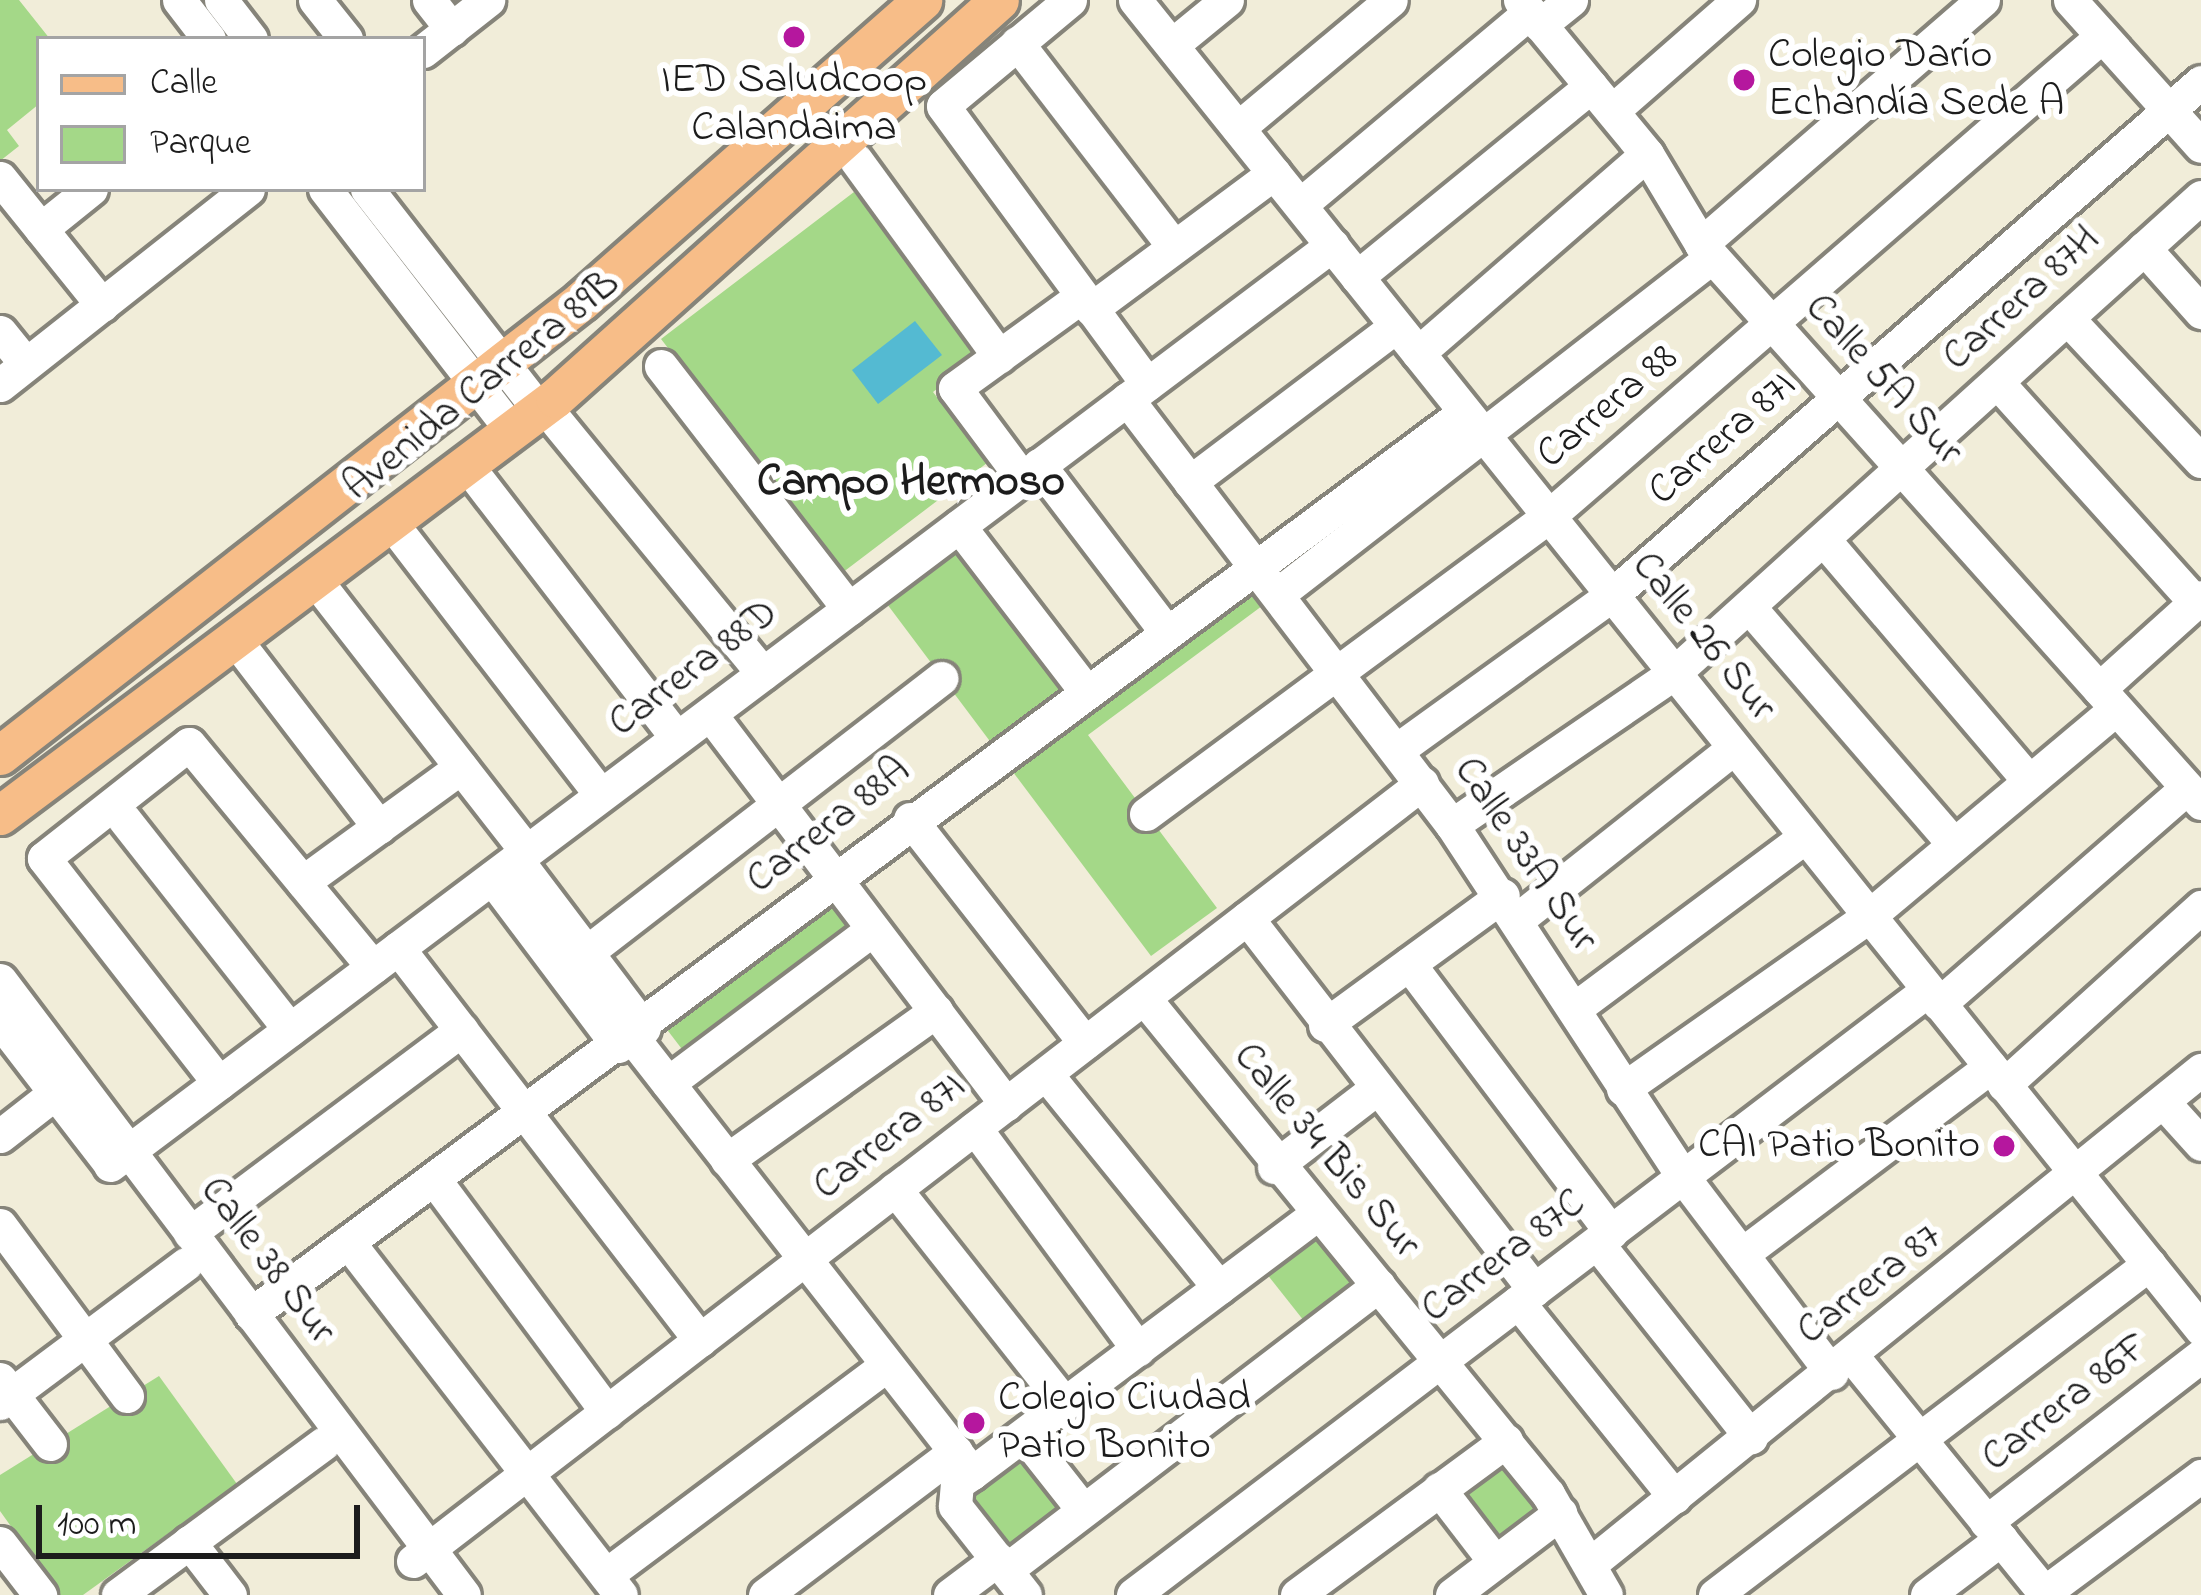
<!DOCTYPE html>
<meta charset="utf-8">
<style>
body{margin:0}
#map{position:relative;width:2201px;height:1595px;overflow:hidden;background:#f1edd9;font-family:"Indie Flower",sans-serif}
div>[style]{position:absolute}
.green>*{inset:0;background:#a4d888}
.water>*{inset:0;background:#54bad2}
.roads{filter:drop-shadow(3px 0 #86847a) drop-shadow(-3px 0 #86847a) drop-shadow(0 3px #86847a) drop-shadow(0 -3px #86847a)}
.minor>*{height:33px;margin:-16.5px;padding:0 16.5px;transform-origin:16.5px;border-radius:16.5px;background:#fff}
.major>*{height:39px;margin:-19.5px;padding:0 19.5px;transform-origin:19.5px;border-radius:19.5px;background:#f7bd88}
.dots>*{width:33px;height:33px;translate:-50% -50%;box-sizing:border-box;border:6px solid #fff;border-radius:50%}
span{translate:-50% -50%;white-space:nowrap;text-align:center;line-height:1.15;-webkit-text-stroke:12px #fff;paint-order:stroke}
.poi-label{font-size:42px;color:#1c1c1c}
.left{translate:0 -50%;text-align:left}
.right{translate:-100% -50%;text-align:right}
.street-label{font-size:42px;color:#1c1c1c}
.neighbourhood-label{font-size:45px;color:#1c1c1c;font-weight:700}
.legend{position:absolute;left:36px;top:36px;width:390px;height:156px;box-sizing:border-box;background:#fff;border:3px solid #a4a4a4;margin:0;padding:15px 21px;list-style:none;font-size:36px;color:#1c1c1c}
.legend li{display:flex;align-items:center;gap:24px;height:60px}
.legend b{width:60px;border:3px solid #a4a4a4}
.scale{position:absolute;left:36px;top:1505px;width:324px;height:54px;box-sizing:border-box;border:6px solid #1c1c1c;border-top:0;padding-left:15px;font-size:36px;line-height:42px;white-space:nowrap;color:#1c1c1c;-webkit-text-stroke:9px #fff;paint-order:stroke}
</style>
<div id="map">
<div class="green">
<div style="clip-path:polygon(0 0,19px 0,50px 39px,39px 39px,39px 104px,7px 130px,19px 146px,0 161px)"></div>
<div style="clip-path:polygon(854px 192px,981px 355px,933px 392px,987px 463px,842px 573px,661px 339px)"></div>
<div style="clip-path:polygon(960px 539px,1077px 689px,1238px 574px,1262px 606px,1088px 735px,1217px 908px,1151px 956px,881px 596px)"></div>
<div style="clip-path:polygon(836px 901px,859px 930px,688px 1057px,665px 1027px)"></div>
<div style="clip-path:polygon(1313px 1229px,1358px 1288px,1308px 1326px,1262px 1268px)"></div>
<div style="clip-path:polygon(159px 1376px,237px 1484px,83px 1595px,60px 1595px,0 1511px,0 1475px)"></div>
<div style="clip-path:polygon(1021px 1450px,1068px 1512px,1008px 1556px,961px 1494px)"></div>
<div style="clip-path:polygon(1503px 1455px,1548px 1514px,1498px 1552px,1452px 1493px)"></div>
</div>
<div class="water">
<div style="clip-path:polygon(915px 321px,942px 355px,878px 404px,852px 370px)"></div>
</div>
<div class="roads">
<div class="minor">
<div style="left:179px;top:0;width:49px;rotate:52.4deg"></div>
<div style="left:221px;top:0;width:49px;rotate:52.4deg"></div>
<div style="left:315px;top:0;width:50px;rotate:51.5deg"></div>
<div style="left:429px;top:0;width:37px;rotate:52deg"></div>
<div style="left:1070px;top:0;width:165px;rotate:140.2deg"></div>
<div style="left:943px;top:106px;width:345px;rotate:53.7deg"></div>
<div style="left:1135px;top:0;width:1704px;rotate:51.27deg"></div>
<div style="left:1520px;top:0;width:200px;rotate:50.5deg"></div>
<div style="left:1647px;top:154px;width:105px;rotate:59deg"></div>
<div style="left:1701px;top:244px;width:750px;rotate:48.19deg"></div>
<div style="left:2070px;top:0;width:196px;rotate:48.1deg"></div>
<div style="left:1540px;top:25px;width:40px;rotate:-39deg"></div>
<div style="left:1017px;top:43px;width:257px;rotate:52.4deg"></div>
<div style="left:1172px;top:45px;width:71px;rotate:-39.3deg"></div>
<div style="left:423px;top:51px;width:83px;rotate:-38.1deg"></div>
<div style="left:1612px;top:111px;width:169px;rotate:-41.2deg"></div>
<div style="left:1238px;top:128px;width:199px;rotate:-39.9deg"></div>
<div style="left:856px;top:160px;width:243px;rotate:53.9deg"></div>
<div style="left:0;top:178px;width:163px;rotate:51.2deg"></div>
<div style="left:325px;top:189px;width:306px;rotate:52.3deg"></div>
<div style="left:367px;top:189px;width:280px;rotate:52.1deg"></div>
<div style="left:1300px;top:205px;width:300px;rotate:-40deg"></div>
<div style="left:41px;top:229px;width:64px;rotate:-38.7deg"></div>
<div style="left:1701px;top:244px;width:373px;rotate:-40.9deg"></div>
<div style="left:2144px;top:248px;width:86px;rotate:48.3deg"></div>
<div style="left:1357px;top:277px;width:302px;rotate:-39.2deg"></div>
<div style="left:1091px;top:309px;width:228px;rotate:-36.6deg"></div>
<div style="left:2067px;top:318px;width:196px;rotate:46.9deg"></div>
<div style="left:0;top:332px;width:41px;rotate:50.9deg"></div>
<div style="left:1418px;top:353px;width:303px;rotate:-41deg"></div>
<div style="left:661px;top:366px;width:307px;rotate:52.3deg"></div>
<div style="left:1997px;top:382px;width:296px;rotate:48deg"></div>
<div style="left:0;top:385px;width:316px;rotate:-38.3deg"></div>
<div style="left:1127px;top:399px;width:536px;rotate:52.66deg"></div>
<div style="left:1452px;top:825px;width:421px;rotate:56.7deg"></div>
<div style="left:1683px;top:1177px;width:246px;rotate:52.8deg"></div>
<div style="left:557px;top:422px;width:325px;rotate:50.7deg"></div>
<div style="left:1039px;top:465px;width:205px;rotate:52.7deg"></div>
<div style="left:1022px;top:478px;width:112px;rotate:-126.7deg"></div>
<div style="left:955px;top:388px;width:157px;rotate:-35.9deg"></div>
<div style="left:479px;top:481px;width:324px;rotate:52.4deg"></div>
<div style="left:1190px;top:482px;width:258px;rotate:-37.1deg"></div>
<div style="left:959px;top:526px;width:205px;rotate:52.5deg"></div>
<div style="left:403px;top:538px;width:324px;rotate:52.4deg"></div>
<div style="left:1824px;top:540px;width:316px;rotate:49.6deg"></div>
<div style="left:1278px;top:594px;width:549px;rotate:-37.83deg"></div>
<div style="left:327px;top:595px;width:324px;rotate:52.1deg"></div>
<div style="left:1750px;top:608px;width:312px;rotate:49.2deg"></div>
<div style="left:247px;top:655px;width:217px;rotate:52.5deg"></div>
<div style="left:2099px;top:689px;width:137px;rotate:-42deg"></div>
<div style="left:710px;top:714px;width:490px;rotate:52.8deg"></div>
<div style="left:1397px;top:750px;width:265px;rotate:-35.8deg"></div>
<div style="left:1612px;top:595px;width:781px;rotate:-41.05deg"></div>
<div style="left:1146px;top:814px;width:501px;rotate:-36.48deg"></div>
<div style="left:1549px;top:516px;width:732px;rotate:-40.96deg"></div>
<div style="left:124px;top:819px;width:268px;rotate:51.8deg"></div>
<div style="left:910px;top:819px;width:284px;rotate:52deg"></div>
<div style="left:1452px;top:825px;width:269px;rotate:-34.4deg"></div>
<div style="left:1674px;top:673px;width:710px;rotate:-42.09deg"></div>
<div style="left:516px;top:859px;width:212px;rotate:52.9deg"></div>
<div style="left:492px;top:878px;width:210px;rotate:53.1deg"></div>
<div style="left:303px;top:882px;width:195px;rotate:-36deg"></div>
<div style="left:1247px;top:918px;width:470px;rotate:52.3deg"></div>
<div style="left:1518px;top:919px;width:275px;rotate:-38.4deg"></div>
<div style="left:398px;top:948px;width:495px;rotate:52.4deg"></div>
<div style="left:587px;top:952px;width:448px;rotate:-37.7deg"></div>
<div style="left:1409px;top:964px;width:336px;rotate:53deg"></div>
<div style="left:0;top:980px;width:770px;rotate:52.97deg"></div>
<div style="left:1144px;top:998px;width:640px;rotate:50.84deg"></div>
<div style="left:1548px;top:1494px;width:116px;rotate:60.1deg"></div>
<div style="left:1939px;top:1004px;width:329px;rotate:-41.1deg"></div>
<div style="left:1574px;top:1009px;width:288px;rotate:-36.7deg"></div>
<div style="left:0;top:1021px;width:180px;rotate:52.4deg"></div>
<div style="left:1325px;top:1025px;width:220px;rotate:-36.1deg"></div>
<div style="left:632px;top:1037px;width:553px;rotate:52.05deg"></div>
<div style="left:972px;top:1473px;width:18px;rotate:146deg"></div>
<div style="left:957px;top:1483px;width:23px;rotate:95deg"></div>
<div style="left:955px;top:1506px;width:113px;rotate:51.8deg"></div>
<div style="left:1046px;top:1074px;width:275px;rotate:51deg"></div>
<div style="left:219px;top:1083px;width:285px;rotate:-127.9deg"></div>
<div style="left:44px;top:858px;width:184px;rotate:-38.2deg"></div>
<div style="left:189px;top:744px;width:289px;rotate:50.5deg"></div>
<div style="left:668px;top:1083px;width:256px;rotate:-36.9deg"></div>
<div style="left:2004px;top:1085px;width:266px;rotate:-42.1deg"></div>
<div style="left:1623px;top:1089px;width:301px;rotate:-35.1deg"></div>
<div style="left:1869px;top:916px;width:322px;rotate:-40deg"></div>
<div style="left:2164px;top:1103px;width:55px;rotate:47.9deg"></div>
<div style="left:975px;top:1128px;width:275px;rotate:53.6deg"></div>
<div style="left:0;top:1136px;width:70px;rotate:-38deg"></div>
<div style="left:727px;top:1160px;width:257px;rotate:-35.5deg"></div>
<div style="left:110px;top:1165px;width:1530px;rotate:-36.97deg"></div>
<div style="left:1274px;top:1167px;width:125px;rotate:-37.5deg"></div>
<div style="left:434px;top:1179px;width:290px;rotate:53.4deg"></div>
<div style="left:895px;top:1189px;width:274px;rotate:51.7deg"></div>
<div style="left:0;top:1225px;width:213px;rotate:53.4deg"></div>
<div style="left:190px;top:1233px;width:339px;rotate:-36.8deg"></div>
<div style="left:348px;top:1242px;width:446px;rotate:52.3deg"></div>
<div style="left:1597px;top:1243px;width:248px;rotate:51.6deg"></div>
<div style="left:1742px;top:1254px;width:311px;rotate:-37deg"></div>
<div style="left:1518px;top:1302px;width:250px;rotate:51.2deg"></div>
<div style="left:251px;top:1314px;width:1512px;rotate:-36.61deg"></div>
<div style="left:1852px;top:1356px;width:308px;rotate:50.9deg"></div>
<div style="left:0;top:1379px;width:82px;rotate:52.4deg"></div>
<div style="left:0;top:1403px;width:232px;rotate:-36.8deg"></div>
<div style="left:1024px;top:1435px;width:95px;rotate:51.8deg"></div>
<div style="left:972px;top:1473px;width:431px;rotate:-36.9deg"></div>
<div style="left:1439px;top:1489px;width:92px;rotate:52.5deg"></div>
<div style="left:1986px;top:1522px;width:272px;rotate:-37.7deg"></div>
<div style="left:189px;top:1542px;width:67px;rotate:52.3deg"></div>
<div style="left:0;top:1543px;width:66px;rotate:52.4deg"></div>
<div style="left:413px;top:1561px;width:1274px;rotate:-37.63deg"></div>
<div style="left:1590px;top:1564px;width:786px;rotate:-38.96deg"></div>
<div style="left:1006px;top:1570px;width:469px;rotate:-37.4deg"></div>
<div style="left:606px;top:1575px;width:347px;rotate:-36.8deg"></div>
<div style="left:2044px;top:1593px;width:196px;rotate:-36.7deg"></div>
<div style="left:118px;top:1595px;width:255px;rotate:-36.4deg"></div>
<div style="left:765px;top:1595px;width:239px;rotate:-37deg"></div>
<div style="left:950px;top:1595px;width:60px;rotate:-36.9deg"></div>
<div style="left:1133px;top:1595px;width:999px;rotate:-37.27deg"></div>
<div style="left:1297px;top:1595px;width:260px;rotate:-36.4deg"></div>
<div style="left:1452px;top:1595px;width:136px;rotate:-37.2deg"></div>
<div style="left:1715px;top:1595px;width:546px;rotate:-37.33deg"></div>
<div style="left:1927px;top:1595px;width:93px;rotate:-37.1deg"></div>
</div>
<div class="major">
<div style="left:0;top:755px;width:737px;rotate:-38deg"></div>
<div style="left:581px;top:301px;width:455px;rotate:-41.4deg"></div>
<div style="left:0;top:815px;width:694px;rotate:-36.92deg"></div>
<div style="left:555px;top:398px;width:596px;rotate:-41.87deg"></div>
</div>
</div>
<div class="dots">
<div style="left:794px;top:37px;background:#b5179e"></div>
<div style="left:1744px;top:80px;background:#b5179e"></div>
<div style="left:2004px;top:1146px;background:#b5179e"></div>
<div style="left:974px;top:1423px;background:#b5179e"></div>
</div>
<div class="poi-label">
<span class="left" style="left:1768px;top:80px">Colegio Darío<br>Echandía Sede A</span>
<span style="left:794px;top:105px">IED Saludcoop<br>Calandaima</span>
<span class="right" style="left:1980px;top:1146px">CAI Patio Bonito</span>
<span class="left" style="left:998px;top:1423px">Colegio Ciudad<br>Patio Bonito</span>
</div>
<div class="street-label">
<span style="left:2022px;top:299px;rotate:-42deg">Carrera 87H</span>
<span style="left:1883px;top:380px;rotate:48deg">Calle 5A Sur</span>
<span style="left:482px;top:386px;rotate:-39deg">Avenida Carrera 89B</span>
<span style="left:1608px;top:407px;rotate:-40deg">Carrera 88</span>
<span style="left:1723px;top:439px;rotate:-41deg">Carrera 87I</span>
<span style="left:1703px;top:637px;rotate:51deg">Calle 26 Sur</span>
<span style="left:694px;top:669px;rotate:-37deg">Carrera 88D</span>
<span style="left:829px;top:826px;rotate:-38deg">Carrera 88A</span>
<span style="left:1525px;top:855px;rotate:56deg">Calle 33A Sur</span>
<span style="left:890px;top:1137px;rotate:-38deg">Carrera 87I</span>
<span style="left:1326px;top:1151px;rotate:50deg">Calle 34 Bis Sur</span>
<span style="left:1504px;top:1257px;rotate:-37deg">Carrera 87C</span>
<span style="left:267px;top:1261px;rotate:53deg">Calle 38 Sur</span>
<span style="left:1870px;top:1285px;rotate:-38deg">Carrera 87</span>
<span style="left:2066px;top:1403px;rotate:-38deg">Carrera 86F</span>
</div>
<div class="neighbourhood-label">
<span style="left:911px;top:484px">Campo Hermoso</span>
</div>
<ul class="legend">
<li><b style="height:15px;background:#f7bd88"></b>Calle</li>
<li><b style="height:33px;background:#a4d888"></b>Parque</li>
</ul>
<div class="scale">100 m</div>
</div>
